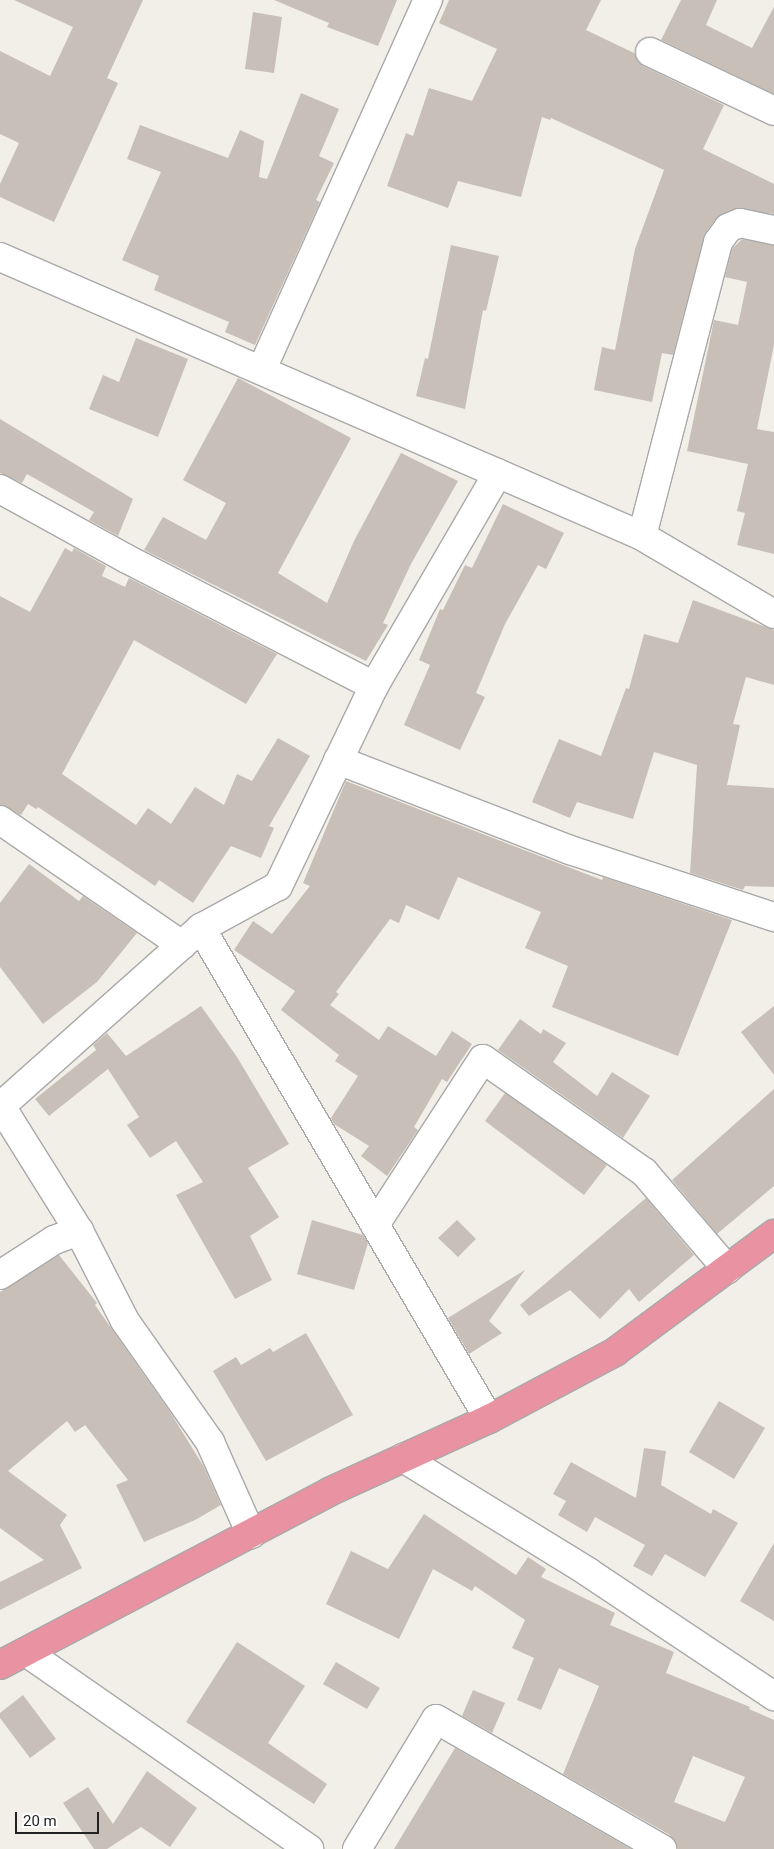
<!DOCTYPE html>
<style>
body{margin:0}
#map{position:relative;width:774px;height:1849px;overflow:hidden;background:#f2efe9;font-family:Roboto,sans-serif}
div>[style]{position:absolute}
.building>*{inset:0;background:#c7bfb8}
.roads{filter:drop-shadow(1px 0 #a9a9a9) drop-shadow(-1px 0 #a9a9a9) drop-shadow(0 1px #a9a9a9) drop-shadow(0 -1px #a9a9a9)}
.street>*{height:28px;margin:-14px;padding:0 14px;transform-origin:14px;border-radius:14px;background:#fff}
.highway>*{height:28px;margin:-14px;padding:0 14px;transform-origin:14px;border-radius:14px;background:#e892a2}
span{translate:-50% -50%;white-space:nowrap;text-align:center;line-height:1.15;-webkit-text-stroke:4px #fff;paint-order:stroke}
.scale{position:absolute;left:15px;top:1812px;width:84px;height:22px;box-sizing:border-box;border:2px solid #222;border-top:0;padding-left:6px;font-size:15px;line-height:18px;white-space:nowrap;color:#222;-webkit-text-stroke:4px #fff;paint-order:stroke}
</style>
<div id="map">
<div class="building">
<div style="clip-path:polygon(14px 0,143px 0,107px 78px,118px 83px,54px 222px,0 197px,0 184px,19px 143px,0 134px,0 51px,50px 76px,73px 27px)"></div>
<div style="clip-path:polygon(274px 0,397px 0,378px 46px,327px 27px,329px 23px)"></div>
<div style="clip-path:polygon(449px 0,601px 0,586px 30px,634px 53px,643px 66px,724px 105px,703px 149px,774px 184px,774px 214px,734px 209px,716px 219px,705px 233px,673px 355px,662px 353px,652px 402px,594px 390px,602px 347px,615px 350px,635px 249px,664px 170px,551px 118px,550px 120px,542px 117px,521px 197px,458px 181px,448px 208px,387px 186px,406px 133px,413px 136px,429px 88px,472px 101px,497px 49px,439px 23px)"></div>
<div style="clip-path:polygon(681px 0,717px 0,706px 25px,752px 48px,774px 7px,774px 94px,661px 40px)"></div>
<div style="clip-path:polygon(253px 12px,282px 17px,274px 73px,245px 69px)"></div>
<div style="clip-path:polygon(301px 93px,339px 109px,319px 156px,334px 163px,316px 200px,320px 202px,255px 345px,225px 332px,229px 322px,154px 290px,159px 276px,122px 260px,161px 172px,127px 159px,140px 125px,228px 158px,240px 130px,264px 141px,259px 177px,267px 179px)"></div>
<div style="clip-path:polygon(742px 239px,774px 245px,774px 345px,757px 429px,774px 432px,774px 554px,737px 545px,745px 513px,737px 511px,748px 464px,687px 451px,714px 320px,738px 325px,747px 282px,725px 277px,732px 249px)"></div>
<div style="clip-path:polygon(451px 245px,499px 256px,486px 311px,483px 310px,465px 409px,416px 396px,425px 358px,428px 359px)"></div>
<div style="clip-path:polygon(136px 338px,188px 359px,158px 437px,89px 409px,103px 375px,119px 382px)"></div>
<div style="clip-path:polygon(238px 378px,351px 438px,278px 573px,327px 603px,354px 541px,401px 453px,458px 481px,411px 564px,383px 623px,388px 625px,366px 661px,144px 550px,163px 517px,206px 540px,226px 503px,183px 480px)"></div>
<div style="clip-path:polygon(0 419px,133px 499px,118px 536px,89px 520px,94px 512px,27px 474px,22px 483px,0 473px)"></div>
<div style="clip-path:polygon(503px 504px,564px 533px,546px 569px,538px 565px,505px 624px,476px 693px,485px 697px,460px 750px,404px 725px,430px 665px,419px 660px,440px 609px,443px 610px,465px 565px,472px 568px)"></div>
<div style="clip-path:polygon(65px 548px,72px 552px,74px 548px,106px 566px,102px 576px,125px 587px,129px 578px,277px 654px,246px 704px,134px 640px,62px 774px,136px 825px,148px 808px,171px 824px,195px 787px,224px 805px,237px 774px,252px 781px,278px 738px,310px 756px,269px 826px,274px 828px,261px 858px,231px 846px,193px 903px,159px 880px,155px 886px,38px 807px,36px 809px,28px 804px,21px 815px,0 805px,0 596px,30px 612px)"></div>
<div style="clip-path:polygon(693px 600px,774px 630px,774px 685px,746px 677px,733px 724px,740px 725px,727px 785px,774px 788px,774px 887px,745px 886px,743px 890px,690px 873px,697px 765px,654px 752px,633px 819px,577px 802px,570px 818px,532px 802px,559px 739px,601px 756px,626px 688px,629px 689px,644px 634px,678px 643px)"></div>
<div style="clip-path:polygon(346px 781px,602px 880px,603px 877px,732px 920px,678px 1056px,552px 1007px,568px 966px,525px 948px,541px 912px,458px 877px,439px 920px,406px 905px,399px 923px,390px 919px,336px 992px,339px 994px,330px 1005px,379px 1040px,388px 1026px,436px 1056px,452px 1031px,472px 1044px,447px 1082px,442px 1079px,414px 1127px,418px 1130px,387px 1176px,361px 1156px,369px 1146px,334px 1124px,331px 1118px,358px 1076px,335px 1061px,339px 1055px,281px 1010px,295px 991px,234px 950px,253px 921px,272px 934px,310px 886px,303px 883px)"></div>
<div style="clip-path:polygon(29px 864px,79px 901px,83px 896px,137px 933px,97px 982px,43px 1024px,0 967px,0 903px)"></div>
<div style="clip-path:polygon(201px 1006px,237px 1057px,289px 1144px,248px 1168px,279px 1217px,250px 1236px,272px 1280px,235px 1299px,176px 1195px,203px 1182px,176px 1141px,150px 1158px,127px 1125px,139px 1117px,108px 1069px,49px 1116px,35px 1099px,96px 1050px,93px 1045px,107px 1033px,126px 1056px)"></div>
<div style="clip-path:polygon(774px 1006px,774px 1075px,741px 1032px)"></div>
<div style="clip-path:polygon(520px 1019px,541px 1034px,543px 1029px,566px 1043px,553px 1062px,597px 1096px,612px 1072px,650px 1096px,623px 1138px,498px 1050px)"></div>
<div style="clip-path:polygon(774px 1089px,774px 1186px,717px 1234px,672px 1180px)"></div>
<div style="clip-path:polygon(505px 1093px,607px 1165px,584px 1195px,485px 1121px)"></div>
<div style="clip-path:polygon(646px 1198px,694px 1255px,639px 1302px,629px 1289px,600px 1319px,570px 1290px,529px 1316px,520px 1305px)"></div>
<div style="clip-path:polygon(312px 1220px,363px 1235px,368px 1243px,354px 1290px,297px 1274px)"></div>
<div style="clip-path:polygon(457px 1220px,476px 1239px,458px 1257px,438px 1238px)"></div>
<div style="clip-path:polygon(59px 1255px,97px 1303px,95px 1305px,170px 1412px,204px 1467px,221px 1505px,195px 1520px,144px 1542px,116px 1485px,128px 1480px,85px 1425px,75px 1432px,67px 1421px,8px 1471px,67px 1515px,60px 1525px,82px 1568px,0 1610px,0 1582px,44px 1560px,0 1528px,0 1292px)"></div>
<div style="clip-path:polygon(525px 1270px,489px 1321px,502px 1333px,469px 1354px,448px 1318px)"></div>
<div style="clip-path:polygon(306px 1333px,353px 1415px,266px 1461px,213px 1371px,236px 1357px,241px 1365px,270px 1348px,273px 1352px)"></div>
<div style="clip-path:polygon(719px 1401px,765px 1428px,734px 1479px,689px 1452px)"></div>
<div style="clip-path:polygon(644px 1448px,666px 1451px,661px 1485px,711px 1514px,713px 1509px,738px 1523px,705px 1577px,665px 1554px,652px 1576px,633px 1566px,645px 1545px,595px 1517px,587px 1532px,558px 1515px,566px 1501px,553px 1494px,571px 1462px,636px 1498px)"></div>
<div style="clip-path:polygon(evenodd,424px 1514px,516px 1575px,528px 1557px,546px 1569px,541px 1577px,615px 1613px,610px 1625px,674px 1652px,666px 1673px,750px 1707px,749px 1709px,774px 1720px,774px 1849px,678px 1849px,670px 1835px,563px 1774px,599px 1686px,559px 1668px,541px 1710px,517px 1700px,534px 1658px,512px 1648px,525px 1620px,475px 1586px,472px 1591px,433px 1569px,399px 1639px,326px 1604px,351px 1551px,388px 1569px,424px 1514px,693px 1756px,745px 1777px,725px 1822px,674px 1802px,693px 1756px)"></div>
<div style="clip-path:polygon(774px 1543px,774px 1621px,740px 1601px)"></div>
<div style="clip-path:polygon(237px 1642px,305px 1686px,268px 1743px,327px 1784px,314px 1804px,186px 1722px)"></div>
<div style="clip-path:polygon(336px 1662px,380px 1688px,367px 1709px,323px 1684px)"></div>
<div style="clip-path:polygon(473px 1690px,505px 1703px,492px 1733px,462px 1716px)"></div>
<div style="clip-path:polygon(23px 1695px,56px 1739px,30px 1758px,0 1718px,0 1713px)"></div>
<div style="clip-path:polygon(455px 1748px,631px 1849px,394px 1849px)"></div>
<div style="clip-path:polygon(147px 1771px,197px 1808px,170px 1847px,141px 1827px,107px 1849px,94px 1849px,63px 1803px,88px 1787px,113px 1824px)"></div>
</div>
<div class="roads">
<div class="street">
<div style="left:650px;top:52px;width:137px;rotate:25.4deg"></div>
<div style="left:0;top:257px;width:700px;rotate:23.49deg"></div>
<div style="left:642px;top:536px;width:153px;rotate:30.6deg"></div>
<div style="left:262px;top:369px;width:405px;rotate:-65.8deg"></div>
<div style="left:0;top:489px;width:145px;rotate:28.9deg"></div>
<div style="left:127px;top:559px;width:278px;rotate:27.2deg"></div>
<div style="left:374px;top:686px;width:222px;rotate:115.6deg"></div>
<div style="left:278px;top:886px;width:88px;rotate:151.4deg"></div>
<div style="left:642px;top:536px;width:304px;rotate:-75.5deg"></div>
<div style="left:718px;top:242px;width:17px;rotate:-54deg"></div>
<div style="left:728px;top:228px;width:13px;rotate:-23deg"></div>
<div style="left:740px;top:223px;width:35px;rotate:12deg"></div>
<div style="left:374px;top:686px;width:246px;rotate:-59.8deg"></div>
<div style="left:338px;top:760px;width:249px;rotate:21.2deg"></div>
<div style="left:570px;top:850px;width:215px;rotate:18.2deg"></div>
<div style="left:0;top:820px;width:221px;rotate:34.5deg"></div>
<div style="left:375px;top:1225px;width:198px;rotate:-57deg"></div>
<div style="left:483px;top:1059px;width:197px;rotate:35.1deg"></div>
<div style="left:644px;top:1172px;width:128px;rotate:49.4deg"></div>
<div style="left:79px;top:1231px;width:147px;rotate:-122deg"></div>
<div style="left:1px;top:1106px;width:268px;rotate:-41.7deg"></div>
<div style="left:201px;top:928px;width:569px;rotate:59.61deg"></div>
<div style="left:0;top:1275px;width:64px;rotate:-32.9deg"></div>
<div style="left:54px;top:1240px;width:27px;rotate:-20deg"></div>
<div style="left:79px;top:1231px;width:101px;rotate:62.9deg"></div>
<div style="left:125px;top:1321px;width:148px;rotate:54.9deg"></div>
<div style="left:210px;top:1442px;width:101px;rotate:66deg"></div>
<div style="left:403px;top:1458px;width:217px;rotate:31.6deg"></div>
<div style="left:588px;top:1572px;width:224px;rotate:33.7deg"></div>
<div style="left:26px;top:1652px;width:345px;rotate:34.8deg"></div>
<div style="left:357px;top:1849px;width:152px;rotate:-58.7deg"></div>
<div style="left:436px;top:1719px;width:261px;rotate:29.9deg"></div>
</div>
<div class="highway">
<div style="left:0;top:1665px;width:374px;rotate:-27.7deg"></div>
<div style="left:331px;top:1491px;width:174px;rotate:-24.5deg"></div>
<div style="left:489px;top:1419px;width:143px;rotate:-28deg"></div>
<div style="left:615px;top:1352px;width:198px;rotate:-36.6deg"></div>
</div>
</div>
<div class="scale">20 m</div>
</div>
